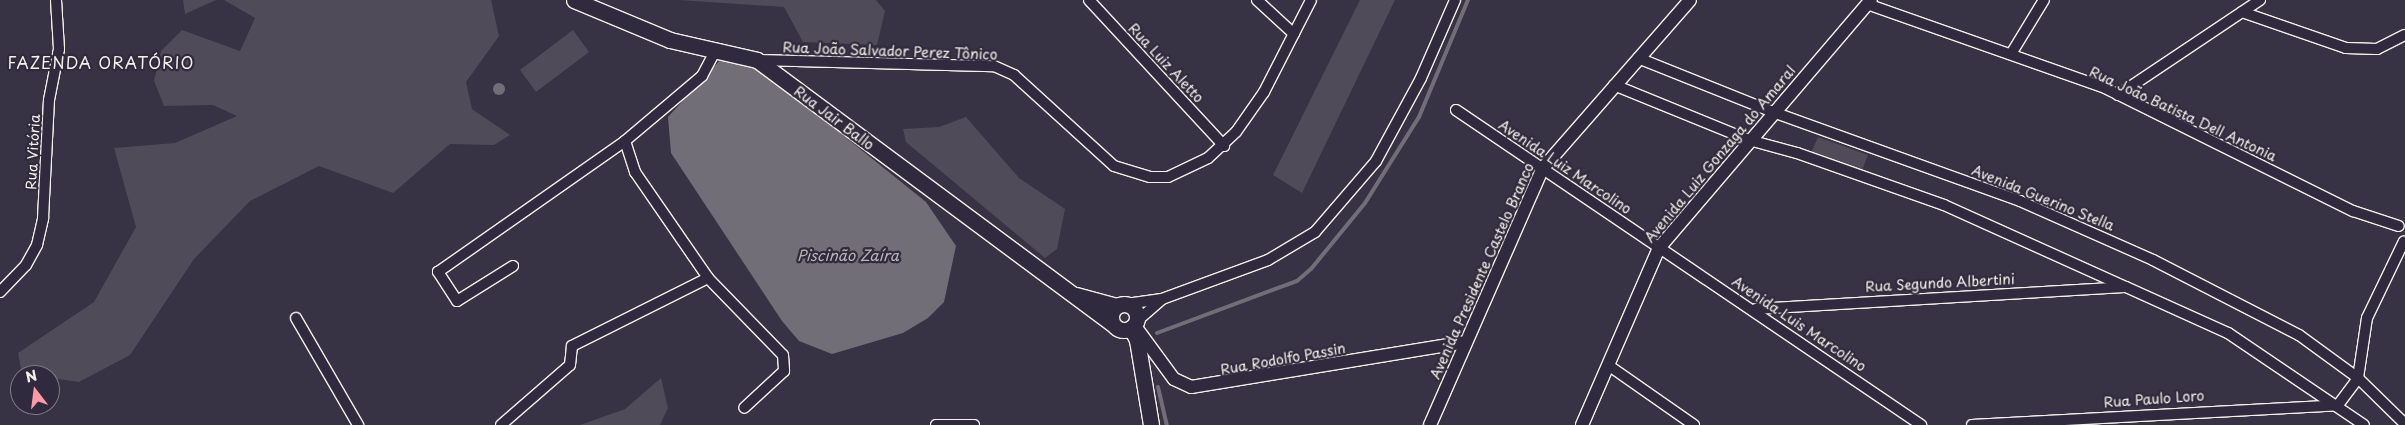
<!DOCTYPE html>
<meta charset="utf-8">
<style>
body{margin:0}
#map{position:relative;width:2405px;height:425px;overflow:hidden;background:#373244;font-family:"Playpen Sans",sans-serif}
div>[style]{position:absolute}
.green>*{inset:0;background:#504b59}
.water>*{inset:0;background:#726e77}
.round{border-radius:50%}
.stream>*{height:4px;margin:-2px;padding:0 2px;transform-origin:2px;border-radius:2px;background:#726e77}
.roads{filter:drop-shadow(1px 0 #f4f1e8) drop-shadow(-1px 0 #f4f1e8) drop-shadow(0 1px #f4f1e8) drop-shadow(0 -1px #f4f1e8)}
.minor>*{height:10px;margin:-5px;padding:0 5px;transform-origin:5px;border-radius:5px;background:#2f2a3d}
.tertiary>*{height:12px;margin:-6px;padding:0 6px;transform-origin:6px;border-radius:6px;background:#2f2a3d}
.secondary>*{height:15px;margin:-7.5px;padding:0 7.5px;transform-origin:7.5px;border-radius:7.5px;background:#2f2a3d}
.secondary>.ring{margin:-7.5px;padding:0;box-sizing:content-box;background:none;border:15px solid #2f2a3d;border-radius:50%}
span{translate:-50% -50%;white-space:nowrap;text-align:center;line-height:1.15;-webkit-text-stroke:4.5px #2f2a3d;paint-order:stroke}
.street-label{font-size:14px;color:#f4f1e8}
.water-label{font-size:15px;color:#bab6b5;font-style:italic}
.quarter-label{font-size:16px;color:#f4f1e8;letter-spacing:1px}
.north{position:absolute;left:10px;top:365px;width:50px;height:50px;box-sizing:border-box;background:#2f2a3d;border:1px solid #7e7a81;border-radius:50%;rotate:345deg;font-size:14px;font-weight:700;line-height:20px;text-align:center;color:#f4f1e8}
.north::after{content:'';display:block;margin:auto;width:18px;height:22px;background:#ff9aa2;clip-path:polygon(50% 0,100% 100%,50% 72%,0 100%)}
</style>
<div id="map">
<div class="green">
<div style="clip-path:polygon(183px 0,216px 0,185px 14px)"></div>
<div style="clip-path:polygon(224px 0,491px 0,499px 36px,466px 82px,472px 109px,510px 135px,494px 145px,450px 144px,393px 193px,319px 166px,250px 201px,194px 259px,130px 355px,79px 382px,22px 374px,18px 353px,94px 302px,136px 227px,114px 148px,175px 143px,237px 116px,213px 105px,164px 106px,154px 81px,161px 51px,182px 30px,240px 51px,255px 18px)"></div>
<div style="clip-path:polygon(679px 0,876px 0,885px 11px,877px 45px,803px 42px,784px 7px)"></div>
<div style="clip-path:polygon(1360px 0,1395px 0,1302px 193px,1273px 175px)"></div>
<div style="clip-path:polygon(573px 30px,589px 52px,536px 92px,520px 70px)"></div>
<div style="clip-path:polygon(966px 117px,1019px 178px,1065px 209px,1057px 249px,1045px 258px,906px 142px,903px 129px,939px 127px)"></div>
<div style="clip-path:polygon(1818px 137px,1868px 155px,1861px 173px,1811px 153px)"></div>
<div style="clip-path:polygon(661px 378px,668px 408px,660px 425px,580px 425px,625px 409px)"></div>
</div>
<div class="water">
<div style="clip-path:polygon(722px 58px,757px 66px,926px 202px,956px 246px,944px 302px,928px 318px,903px 333px,832px 354px,799px 341px,782px 321px,671px 153px,668px 117px)"></div>
<div class="round" style="left:493px;top:83px;width:12px;height:12px"></div>
</div>
<div class="stream">
<div style="left:1157px;top:333px;width:149px;rotate:-20.4deg"></div>
<div style="left:1297px;top:281px;width:18px;rotate:-41deg"></div>
<div style="left:1311px;top:269px;width:85px;rotate:-50.7deg"></div>
<div style="left:1365px;top:203px;width:102px;rotate:-57.9deg"></div>
<div style="left:1419px;top:117px;width:127px;rotate:-67.3deg"></div>
<div style="left:1158px;top:387px;width:39px;rotate:77deg"></div>
</div>
<div class="roads">
<div class="minor">
<div style="left:1089px;top:0;width:199px;rotate:47.2deg"></div>
<div style="left:1257px;top:0;width:50px;rotate:42.6deg"></div>
<div style="left:1867px;top:4px;width:252px;rotate:19.4deg"></div>
<div style="left:2105px;top:88px;width:277px;rotate:26.4deg"></div>
<div style="left:2353px;top:211px;width:48px;rotate:18.1deg"></div>
<div style="left:2242px;top:12px;width:110px;rotate:19.1deg"></div>
<div style="left:2346px;top:48px;width:31px;rotate:2deg"></div>
<div style="left:2377px;top:49px;width:31px;rotate:-27deg"></div>
<div style="left:2011px;top:54px;width:63px;rotate:-58.6deg"></div>
<div style="left:1638px;top:58px;width:145px;rotate:21.8deg"></div>
<div style="left:1773px;top:112px;width:263px;rotate:19.8deg"></div>
<div style="left:2020px;top:201px;width:145px;rotate:23.9deg"></div>
<div style="left:2153px;top:260px;width:164px;rotate:27.2deg"></div>
<div style="left:2299px;top:335px;width:73px;rotate:36.1deg"></div>
<div style="left:2358px;top:378px;width:66px;rotate:44.4deg"></div>
<div style="left:758px;top:60px;width:236px;rotate:1.5deg"></div>
<div style="left:994px;top:66px;width:22px;rotate:24deg"></div>
<div style="left:1014px;top:75px;width:135px;rotate:42.3deg"></div>
<div style="left:1114px;top:166px;width:38px;rotate:17deg"></div>
<div style="left:1150px;top:177px;width:18px"></div>
<div style="left:1168px;top:177px;width:44px;rotate:-25.4deg"></div>
<div style="left:1208px;top:158px;width:38px;rotate:-43deg"></div>
<div style="left:1236px;top:132px;width:49px;rotate:-55deg"></div>
<div style="left:1264px;top:92px;width:103px;rotate:-62.9deg"></div>
<div style="left:1614px;top:85px;width:146px;rotate:22.2deg"></div>
<div style="left:1749px;top:140px;width:50px;rotate:15.2deg"></div>
<div style="left:1797px;top:153px;width:156px;rotate:19.5deg"></div>
<div style="left:1944px;top:205px;width:200px;rotate:24.3deg"></div>
<div style="left:2126px;top:287px;width:112px;rotate:24.3deg"></div>
<div style="left:2228px;top:333px;width:164px;rotate:34.1deg"></div>
<div style="left:2118px;top:95px;width:171px;rotate:-33.8deg"></div>
<div style="left:1456px;top:110px;width:562px;rotate:34.11deg"></div>
<div style="left:625px;top:141px;width:33px;rotate:72deg"></div>
<div style="left:635px;top:172px;width:129px;rotate:55.4deg"></div>
<div style="left:708px;top:278px;width:107px;rotate:45.8deg"></div>
<div style="left:783px;top:355px;width:16px;rotate:86deg"></div>
<div style="left:784px;top:371px;width:54px;rotate:137.2deg"></div>
<div style="left:513px;top:266px;width:66px;rotate:148deg"></div>
<div style="left:457px;top:301px;width:35px;rotate:-123deg"></div>
<div style="left:438px;top:272px;width:228px;rotate:-35deg"></div>
<div style="left:625px;top:141px;width:101px;rotate:-40.2deg"></div>
<div style="left:702px;top:76px;width:27px;rotate:-62deg"></div>
<div style="left:0;top:292px;width:37px;rotate:-46deg"></div>
<div style="left:26px;top:265px;width:23px;rotate:-61deg"></div>
<div style="left:37px;top:245px;width:28px;rotate:-77deg"></div>
<div style="left:43px;top:218px;width:118px;rotate:-87.1deg"></div>
<div style="left:49px;top:100px;width:52px;rotate:-78.9deg"></div>
<div style="left:59px;top:49px;width:49px;rotate:-93.5deg"></div>
<div style="left:1126px;top:304px;width:36px;rotate:-8deg"></div>
<div style="left:1162px;top:299px;width:113px;rotate:-20.2deg"></div>
<div style="left:1268px;top:260px;width:55px;rotate:-30.8deg"></div>
<div style="left:1315px;top:232px;width:94px;rotate:-49.3deg"></div>
<div style="left:1376px;top:161px;width:94px;rotate:-61.5deg"></div>
<div style="left:1421px;top:78px;width:85px;rotate:-66.4deg"></div>
<div style="left:1756px;top:309px;width:368px;rotate:-3.4deg"></div>
<div style="left:296px;top:318px;width:124px;rotate:59.9deg"></div>
<div style="left:1137px;top:321px;width:32px;rotate:-41deg"></div>
<div style="left:1608px;top:365px;width:105px;rotate:34.9deg"></div>
<div style="left:501px;top:425px;width:91px;rotate:-41deg"></div>
<div style="left:570px;top:365px;width:19px;rotate:-84deg"></div>
<div style="left:572px;top:346px;width:152px;rotate:-26.6deg"></div>
<div style="left:936px;top:425px;width:38px"></div>
<div style="left:1972px;top:425px;width:367px;rotate:-3.1deg"></div>
<div style="left:2338px;top:405px;width:34px;rotate:-53deg"></div>
<div style="left:2358px;top:378px;width:61px;rotate:-81.5deg"></div>
<div style="left:2367px;top:318px;width:85px;rotate:-64.3deg"></div>
</div>
<div class="tertiary">
<div style="left:1135px;top:326px;width:66px;rotate:53.7deg"></div>
<div style="left:1174px;top:379px;width:19px;rotate:25deg"></div>
<div style="left:1191px;top:387px;width:278px;rotate:-9.3deg"></div>
<div style="left:1430px;top:425px;width:281px;rotate:-66.3deg"></div>
<div style="left:1543px;top:168px;width:223px;rotate:-48.8deg"></div>
<div style="left:1582px;top:425px;width:193px;rotate:-66.5deg"></div>
<div style="left:1659px;top:248px;width:326px;rotate:-49.5deg"></div>
</div>
<div class="secondary">
<div style="left:574px;top:0;width:104px;rotate:22.6deg"></div>
<div style="left:670px;top:40px;width:89px;rotate:12.9deg"></div>
<div style="left:757px;top:60px;width:442px;rotate:36.6deg"></div>
<div style="left:1076px;top:295px;width:42px;rotate:15deg"></div>
<div class="ring" style="left:1111px;top:304px;width:11px;height:11px"></div>
<div style="left:1131px;top:328px;width:13px;rotate:63deg"></div>
<div style="left:1137px;top:340px;width:86px;rotate:80.6deg"></div>
</div>
</div>
<div class="street-label">
<span style="left:890px;top:51px;rotate:2deg">Rua João Salvador Perez Tônico</span>
<span style="left:1166px;top:63px;rotate:47deg">Rua Luiz Aletto</span>
<span style="left:2183px;top:114px;rotate:25deg">Rua João Batista Dell Antonia</span>
<span style="left:834px;top:118px;rotate:37deg">Rua Jair Ballo</span>
<span style="left:33px;top:152px;rotate:-87deg">Rua Vitória</span>
<span style="left:1720px;top:154px;rotate:-50deg">Avenida Luiz Gonzaga do Amaral</span>
<span style="left:1565px;top:167px;rotate:34deg">Avenida Luiz Marcolino</span>
<span style="left:2043px;top:198px;rotate:22deg">Avenida Guerino Stella</span>
<span style="left:1482px;top:271px;rotate:-66deg">Avenida Presidente Castelo Branco</span>
<span style="left:1940px;top:283px;rotate:-3deg">Rua Segundo Albertini</span>
<span style="left:1799px;top:324px;rotate:34deg">Avenida Luis Marcolino</span>
<span style="left:1283px;top:359px;rotate:-10deg">Rua Rodolfo Passin</span>
<span style="left:2154px;top:399px;rotate:-4deg">Rua Paulo Loro</span>
</div>
<div class="water-label">
<span style="left:848px;top:255px">Piscinão Zaíra</span>
</div>
<div class="quarter-label">
<span style="left:101px;top:62px">FAZENDA ORATÓRIO</span>
</div>
<div class="north">N</div>
</div>
